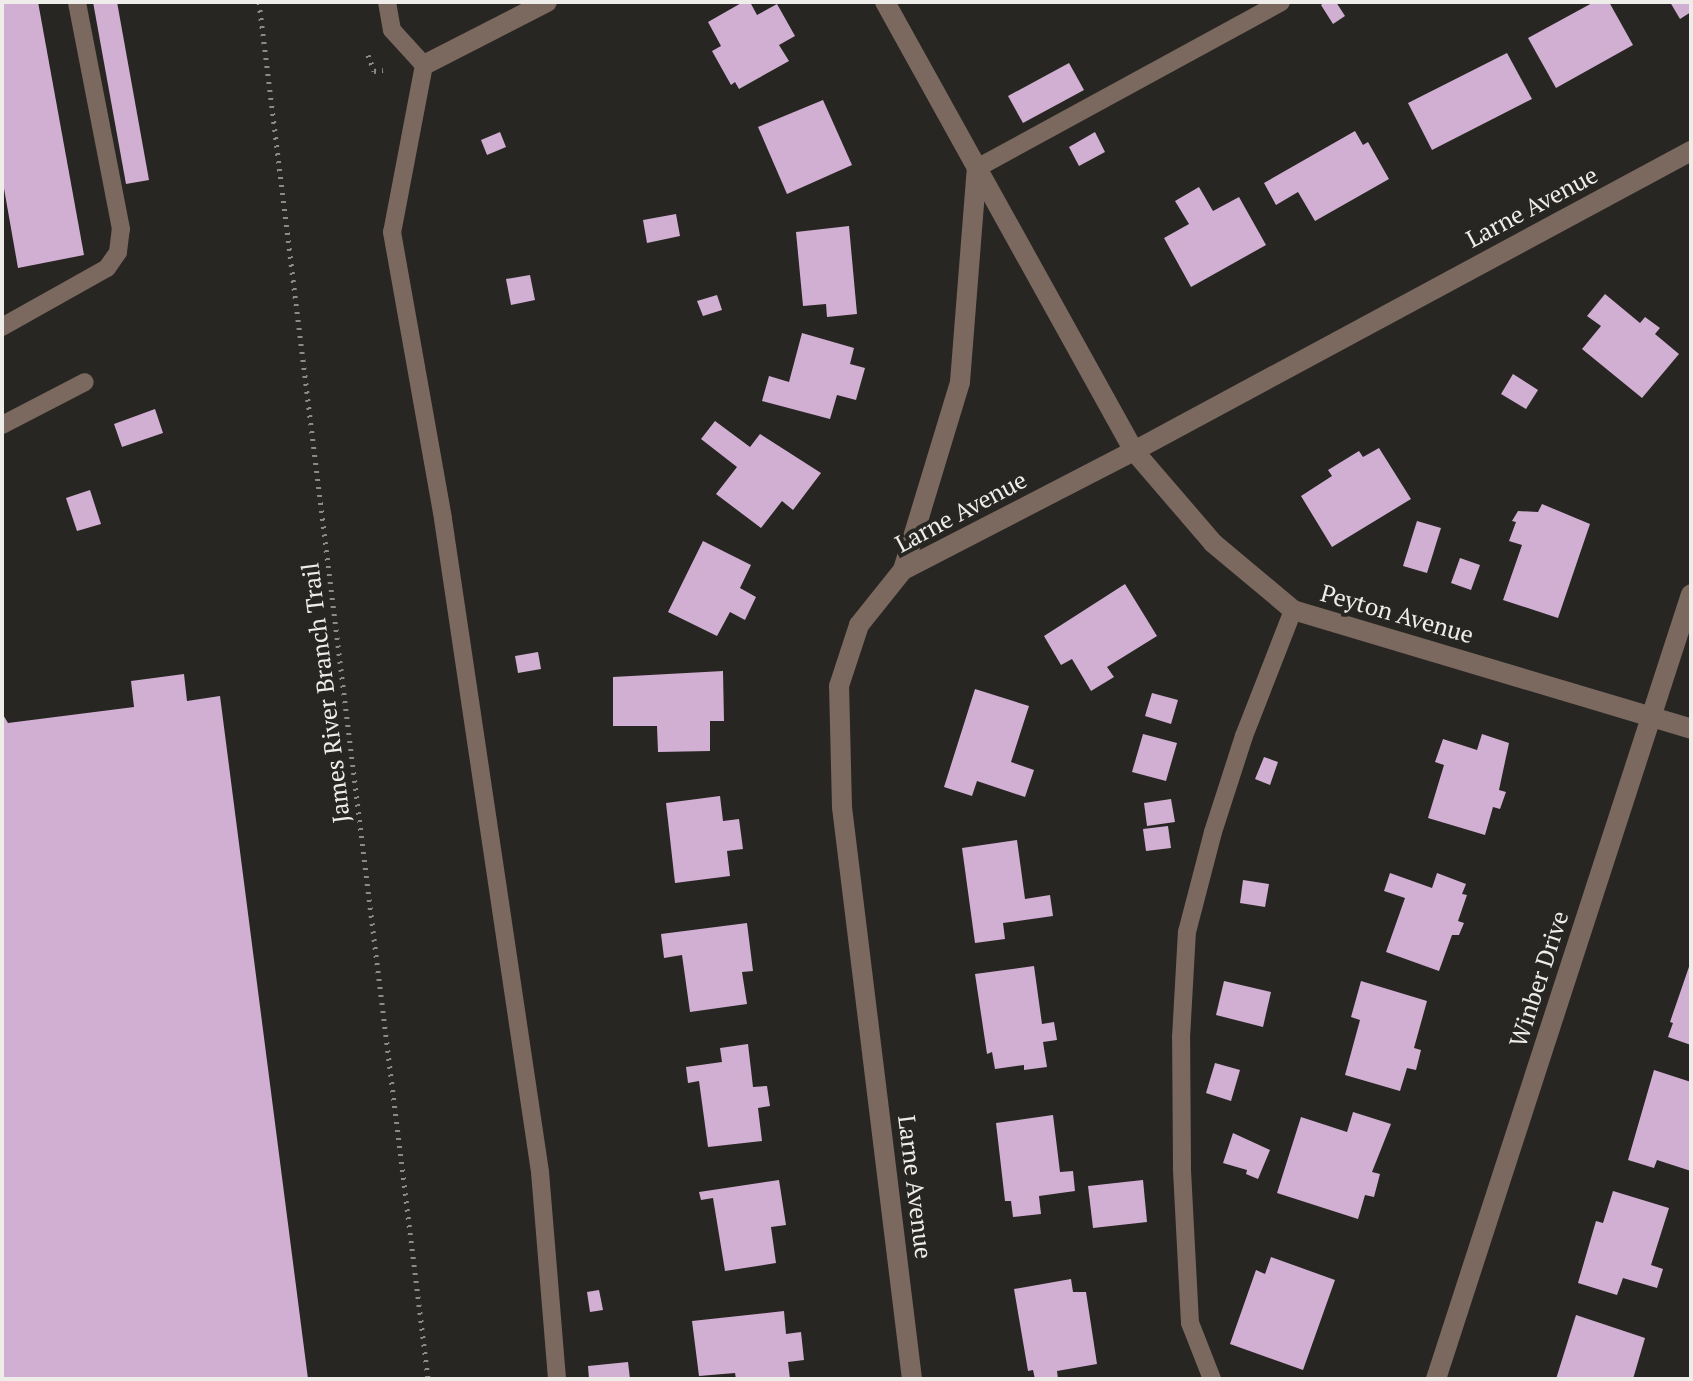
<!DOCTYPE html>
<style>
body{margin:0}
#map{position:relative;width:1693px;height:1381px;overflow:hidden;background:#282622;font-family:"PT Serif",serif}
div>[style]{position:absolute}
.building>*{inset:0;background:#d1afd3}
.path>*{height:5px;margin-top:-2.5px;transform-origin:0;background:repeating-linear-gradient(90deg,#8d8b87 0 2px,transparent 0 8px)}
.service>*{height:18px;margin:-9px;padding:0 9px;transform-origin:9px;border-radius:9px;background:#7b695f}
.minor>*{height:20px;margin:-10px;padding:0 10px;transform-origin:10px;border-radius:10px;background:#7b695f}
span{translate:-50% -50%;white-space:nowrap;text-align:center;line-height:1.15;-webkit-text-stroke:8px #282622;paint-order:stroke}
.street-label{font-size:24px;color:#efedea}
.frame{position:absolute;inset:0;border:4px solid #efedea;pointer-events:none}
</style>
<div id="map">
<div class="building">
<div style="clip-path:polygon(2px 2px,38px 2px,84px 255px,18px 268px,2px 177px)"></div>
<div style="clip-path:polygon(93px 2px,117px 2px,149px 180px,126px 184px)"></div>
<div style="clip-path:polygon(743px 2px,750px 2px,757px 15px,777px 4px,795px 36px,779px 45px,789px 61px,739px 89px,735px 82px,731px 85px,712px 51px,721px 46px,708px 22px)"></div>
<div style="clip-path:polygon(1325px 2px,1336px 2px,1345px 16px,1333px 24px,1321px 5px)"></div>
<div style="clip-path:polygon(1594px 2px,1609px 2px,1633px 45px,1556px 88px,1528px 38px)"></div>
<div style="clip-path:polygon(1670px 2px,1691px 2px,1691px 12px,1680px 19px)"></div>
<div style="clip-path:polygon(1507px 53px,1532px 99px,1432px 150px,1408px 103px)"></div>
<div style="clip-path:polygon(1069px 63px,1084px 90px,1023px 123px,1008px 96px)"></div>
<div style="clip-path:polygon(823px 100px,852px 165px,787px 194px,758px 127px)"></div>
<div style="clip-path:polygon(1355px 131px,1363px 145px,1368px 142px,1389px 179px,1315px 221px,1298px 192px,1276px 205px,1264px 183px)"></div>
<div style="clip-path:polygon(500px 132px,506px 147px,487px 155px,481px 140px)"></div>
<div style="clip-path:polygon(1095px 132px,1105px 152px,1079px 166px,1069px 147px)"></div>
<div style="clip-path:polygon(1199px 187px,1213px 211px,1239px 197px,1266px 245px,1191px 287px,1164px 238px,1189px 224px,1175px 201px)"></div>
<div style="clip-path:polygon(676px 214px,680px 236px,647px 243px,643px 220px)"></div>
<div style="clip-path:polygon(849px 226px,857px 314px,827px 317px,826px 304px,803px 306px,796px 232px)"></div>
<div style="clip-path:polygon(530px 275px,535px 300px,511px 305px,506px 279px)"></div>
<div style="clip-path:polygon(1605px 294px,1640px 323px,1645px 317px,1660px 328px,1655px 334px,1679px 354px,1642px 398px,1582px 349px,1601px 326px,1587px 316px)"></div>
<div style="clip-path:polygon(717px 295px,722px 310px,703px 316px,697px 301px)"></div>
<div style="clip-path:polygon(802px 333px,854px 348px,850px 364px,865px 368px,856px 400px,837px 395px,830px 419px,762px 401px,769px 376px,789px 382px)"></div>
<div style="clip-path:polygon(1513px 374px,1538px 390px,1526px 409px,1501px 394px)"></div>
<div style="clip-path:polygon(155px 409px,163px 433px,122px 447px,114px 424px)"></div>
<div style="clip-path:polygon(715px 421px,750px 447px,760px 434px,821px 473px,793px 510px,782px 501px,761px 528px,716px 494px,737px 467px,701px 439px)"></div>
<div style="clip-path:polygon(1379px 448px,1411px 499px,1332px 547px,1301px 496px,1332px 476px,1328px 470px,1359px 451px,1363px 457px)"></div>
<div style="clip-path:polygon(90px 490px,101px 524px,77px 531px,66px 498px)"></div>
<div style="clip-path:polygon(1542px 504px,1590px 524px,1558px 618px,1503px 600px,1522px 545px,1509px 541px,1516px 522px,1512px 521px,1518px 511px,1538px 512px)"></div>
<div style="clip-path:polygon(1417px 521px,1441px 528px,1427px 573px,1403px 566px)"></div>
<div style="clip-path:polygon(703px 541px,751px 565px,740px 588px,756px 597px,745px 620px,730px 612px,717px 636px,668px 612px)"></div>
<div style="clip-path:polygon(1460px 558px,1480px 565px,1471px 590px,1451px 583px)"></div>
<div style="clip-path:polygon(1125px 584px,1157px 636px,1107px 667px,1114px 677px,1091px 691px,1072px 659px,1061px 665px,1044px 636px)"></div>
<div style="clip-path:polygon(538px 652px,541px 669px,518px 673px,515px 656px)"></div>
<div style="clip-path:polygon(723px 671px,724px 721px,710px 721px,710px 751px,658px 752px,657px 726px,613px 726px,613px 677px)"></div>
<div style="clip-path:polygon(184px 674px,187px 701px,220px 696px,308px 1379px,2px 1379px,2px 713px,8px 723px,134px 707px,131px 681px)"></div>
<div style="clip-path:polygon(975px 689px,1029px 706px,1011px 762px,1034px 770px,1025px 797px,977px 781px,972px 796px,944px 787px)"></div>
<div style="clip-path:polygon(1152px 693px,1178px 700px,1171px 724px,1145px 716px)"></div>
<div style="clip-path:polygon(1143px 734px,1177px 743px,1166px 781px,1132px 772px)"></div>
<div style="clip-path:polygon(1482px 734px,1509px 743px,1499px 790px,1506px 792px,1500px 809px,1493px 807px,1485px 835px,1428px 818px,1444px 765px,1435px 762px,1443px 739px,1477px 750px)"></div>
<div style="clip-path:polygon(1264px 757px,1278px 762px,1270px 785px,1255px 779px)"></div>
<div style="clip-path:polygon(720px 796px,723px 821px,739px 819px,743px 849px,727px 851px,730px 876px,675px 883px,666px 803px)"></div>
<div style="clip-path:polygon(1171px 799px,1175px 822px,1147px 826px,1144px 803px)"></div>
<div style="clip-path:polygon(1168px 826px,1171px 848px,1146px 851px,1143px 829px)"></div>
<div style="clip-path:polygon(1017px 840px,1025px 899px,1050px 895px,1053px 916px,1003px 923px,1005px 939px,975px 943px,962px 848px)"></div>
<div style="clip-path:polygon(1390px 873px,1432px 888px,1437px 873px,1466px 884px,1462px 894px,1467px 895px,1458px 921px,1464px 923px,1459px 935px,1452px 935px,1439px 971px,1386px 952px,1405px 898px,1384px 891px)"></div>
<div style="clip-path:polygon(1243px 880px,1269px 884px,1265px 907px,1240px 903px)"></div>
<div style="clip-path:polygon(747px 923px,753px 971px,742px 972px,747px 1004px,690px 1012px,682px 955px,664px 958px,661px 934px)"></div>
<div style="clip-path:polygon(1691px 961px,1691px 1045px,1668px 1037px,1673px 1023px,1670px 1022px)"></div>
<div style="clip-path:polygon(1034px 966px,1042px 1024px,1054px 1022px,1057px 1040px,1043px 1042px,1047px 1067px,1024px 1070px,1024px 1065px,995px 1069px,992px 1052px,987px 1054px,975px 974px)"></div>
<div style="clip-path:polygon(1224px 981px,1271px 992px,1263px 1027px,1216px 1015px)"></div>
<div style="clip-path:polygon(1361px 981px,1427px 1001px,1414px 1048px,1421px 1050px,1416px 1070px,1407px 1068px,1400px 1091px,1345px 1075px,1360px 1020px,1351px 1017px)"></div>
<div style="clip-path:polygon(748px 1044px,753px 1087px,767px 1086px,770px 1106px,758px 1108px,762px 1141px,708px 1147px,699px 1081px,688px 1083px,686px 1067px,722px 1062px,720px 1048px)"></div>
<div style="clip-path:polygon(1215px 1063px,1240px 1070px,1231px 1101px,1206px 1093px)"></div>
<div style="clip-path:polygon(1654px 1070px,1691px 1082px,1691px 1171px,1657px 1160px,1654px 1168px,1628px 1160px)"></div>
<div style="clip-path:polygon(1353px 1112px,1391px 1124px,1372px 1172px,1380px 1174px,1374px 1197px,1365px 1195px,1358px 1219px,1277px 1193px,1301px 1117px,1347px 1132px)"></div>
<div style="clip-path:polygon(1053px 1115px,1060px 1172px,1073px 1171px,1075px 1191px,1039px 1196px,1041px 1214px,1013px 1217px,1011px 1201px,1005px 1201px,996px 1123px)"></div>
<div style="clip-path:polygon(1233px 1133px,1270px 1150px,1258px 1179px,1246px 1174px,1247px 1170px,1223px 1163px)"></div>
<div style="clip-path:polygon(779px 1180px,786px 1225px,771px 1227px,776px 1263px,725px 1271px,713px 1198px,701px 1200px,699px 1192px)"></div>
<div style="clip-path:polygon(1143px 1180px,1147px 1222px,1093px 1228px,1088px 1186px)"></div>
<div style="clip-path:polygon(1613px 1191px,1669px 1208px,1651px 1265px,1663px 1269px,1657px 1288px,1623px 1278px,1617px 1295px,1578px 1283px,1596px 1221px,1603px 1223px)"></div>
<div style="clip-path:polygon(1271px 1257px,1335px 1280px,1303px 1370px,1230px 1344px,1256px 1270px,1265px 1274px)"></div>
<div style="clip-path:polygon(1071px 1279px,1073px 1292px,1086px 1292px,1097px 1364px,1057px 1371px,1058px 1379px,1035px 1379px,1033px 1370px,1028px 1371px,1014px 1289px)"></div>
<div style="clip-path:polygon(599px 1290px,603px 1310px,590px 1312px,587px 1292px)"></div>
<div style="clip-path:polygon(784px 1311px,786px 1334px,801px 1332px,804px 1360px,788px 1362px,790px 1379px,736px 1379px,735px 1373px,699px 1376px,692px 1321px)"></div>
<div style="clip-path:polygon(1576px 1315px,1645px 1338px,1633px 1379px,1556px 1379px)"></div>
<div style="clip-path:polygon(628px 1362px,630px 1379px,589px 1379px,588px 1366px)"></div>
</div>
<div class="path">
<div style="left:259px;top:2px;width:1387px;rotate:83deg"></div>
<div style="left:368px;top:55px;width:17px;rotate:69deg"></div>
<div style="left:374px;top:71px;width:9px;rotate:-6deg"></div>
</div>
<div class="service">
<div style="left:387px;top:2px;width:28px;rotate:80deg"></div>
<div style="left:392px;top:30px;width:47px;rotate:47.6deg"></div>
<div style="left:424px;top:65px;width:170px;rotate:100.8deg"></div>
<div style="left:392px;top:232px;width:291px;rotate:79.9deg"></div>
<div style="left:443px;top:519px;width:660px;rotate:81.55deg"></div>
<div style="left:540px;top:1172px;width:208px;rotate:85.3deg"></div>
<div style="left:977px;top:168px;width:346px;rotate:-28.6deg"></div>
<div style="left:2px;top:327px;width:120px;rotate:-29.3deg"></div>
<div style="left:107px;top:268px;width:19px;rotate:-55deg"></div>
<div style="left:118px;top:252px;width:23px;rotate:-83deg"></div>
<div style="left:121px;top:229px;width:231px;rotate:-101deg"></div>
<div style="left:2px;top:425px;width:93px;rotate:-27.4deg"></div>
<div style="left:1212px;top:1379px;width:60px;rotate:-111.4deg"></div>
<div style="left:1190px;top:1323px;width:155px;rotate:-93deg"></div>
<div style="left:1182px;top:1168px;width:130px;rotate:-90.4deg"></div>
<div style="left:1181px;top:1038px;width:106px;rotate:-86.8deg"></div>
<div style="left:1187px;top:932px;width:103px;rotate:-75.4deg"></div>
<div style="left:1213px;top:832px;width:101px;rotate:-72.1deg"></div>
<div style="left:1244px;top:736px;width:135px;rotate:-68.7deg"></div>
</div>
<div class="minor">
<div style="left:885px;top:2px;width:513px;rotate:60.99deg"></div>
<div style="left:1134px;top:451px;width:121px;rotate:49.3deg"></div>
<div style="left:1213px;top:543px;width:104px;rotate:39.9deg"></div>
<div style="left:1293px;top:610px;width:415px;rotate:16.6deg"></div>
<div style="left:424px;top:65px;width:138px;rotate:-27.1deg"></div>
<div style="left:903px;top:570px;width:196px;rotate:-73.1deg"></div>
<div style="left:960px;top:382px;width:215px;rotate:-85.5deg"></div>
<div style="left:912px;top:1379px;width:576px;rotate:-96.98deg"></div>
<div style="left:842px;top:807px;width:121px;rotate:-91.4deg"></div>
<div style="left:839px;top:686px;width:64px;rotate:-71.8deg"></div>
<div style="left:859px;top:625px;width:70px;rotate:-51.3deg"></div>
<div style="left:903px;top:570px;width:260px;rotate:-27.3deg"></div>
<div style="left:1134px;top:451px;width:633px;rotate:-28.31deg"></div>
<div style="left:1436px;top:1379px;width:825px;rotate:-72deg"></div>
</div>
<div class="street-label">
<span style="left:1532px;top:207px;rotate:-28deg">Larne Avenue</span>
<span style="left:961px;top:512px;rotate:-28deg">Larne Avenue</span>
<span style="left:1397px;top:614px;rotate:16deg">Peyton Avenue</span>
<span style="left:326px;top:693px;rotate:-97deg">James River Branch Trail</span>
<span style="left:1539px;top:979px;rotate:-72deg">Winber Drive</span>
<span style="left:915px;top:1187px;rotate:83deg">Larne Avenue</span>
</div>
<div class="frame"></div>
</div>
